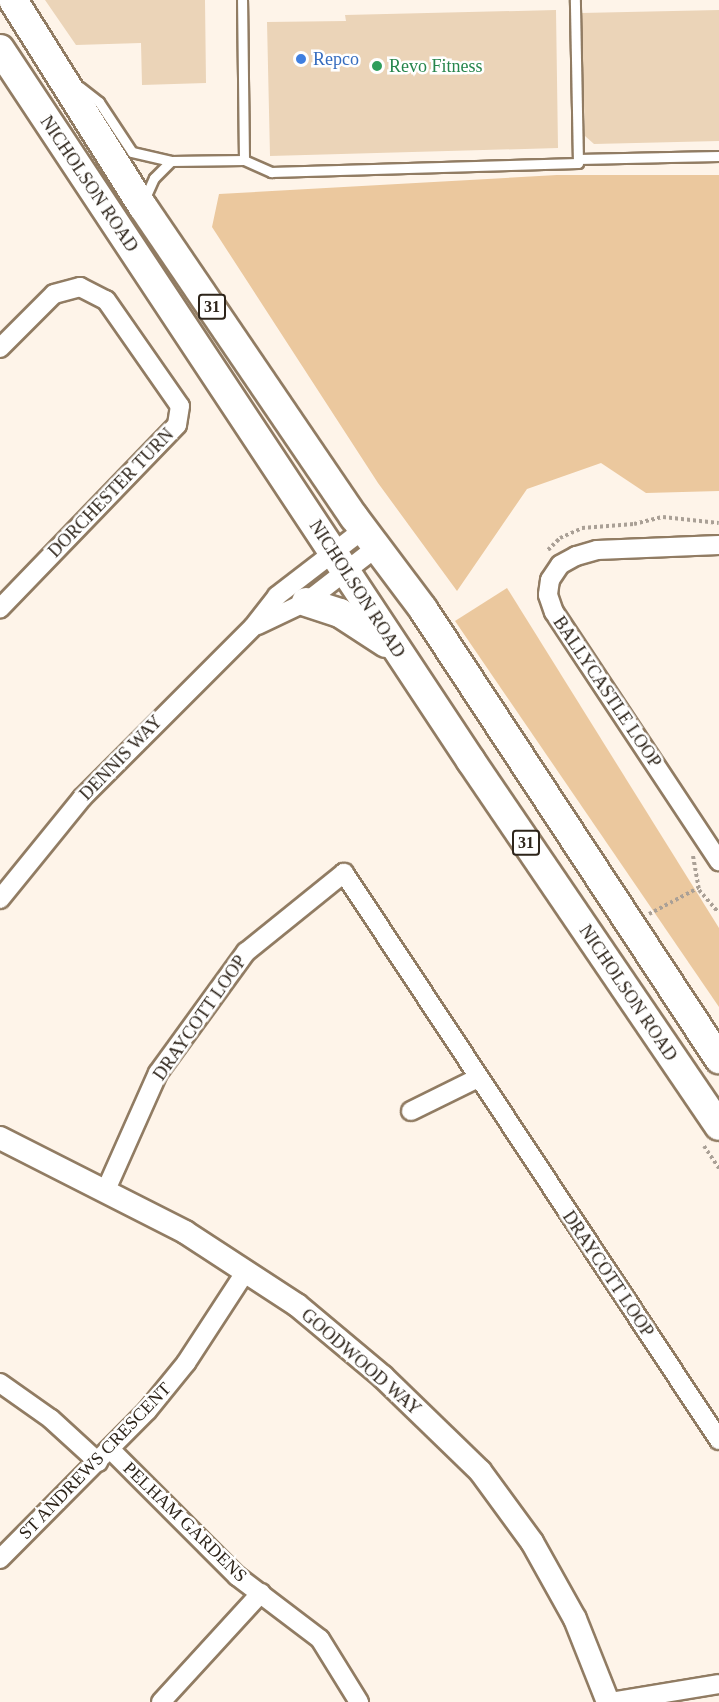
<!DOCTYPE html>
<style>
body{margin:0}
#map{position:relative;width:719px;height:1702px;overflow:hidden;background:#fef4e9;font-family:Georgia,serif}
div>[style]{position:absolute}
.green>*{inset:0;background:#ebc89e}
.building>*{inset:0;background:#ebd4b8}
.path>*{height:4px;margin-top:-2px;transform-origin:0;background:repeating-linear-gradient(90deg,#aaa096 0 3px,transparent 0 6px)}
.roads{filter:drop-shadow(2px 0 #917c63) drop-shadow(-2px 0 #917c63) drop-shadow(0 2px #917c63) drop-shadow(0 -2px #917c63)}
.service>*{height:9px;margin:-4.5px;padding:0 4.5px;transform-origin:4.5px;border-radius:4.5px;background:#fff}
.minor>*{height:18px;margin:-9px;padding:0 9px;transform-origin:9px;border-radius:9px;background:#fff}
.tertiary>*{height:22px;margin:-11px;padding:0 11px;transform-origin:11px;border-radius:11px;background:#fff}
.primary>*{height:28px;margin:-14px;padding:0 14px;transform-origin:14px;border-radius:14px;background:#fff}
.dots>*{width:16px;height:16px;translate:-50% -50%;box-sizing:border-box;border:3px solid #fff;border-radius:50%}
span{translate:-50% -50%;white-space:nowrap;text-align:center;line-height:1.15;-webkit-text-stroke:5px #fff;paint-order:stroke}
.shield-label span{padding:2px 4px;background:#fff;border:2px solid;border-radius:4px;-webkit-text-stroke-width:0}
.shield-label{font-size:16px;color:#2d241a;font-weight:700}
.shop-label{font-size:18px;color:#366cbe}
.left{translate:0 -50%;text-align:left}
.leisure-label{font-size:18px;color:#27864d}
.street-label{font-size:18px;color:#2d241a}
</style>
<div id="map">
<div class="green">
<div style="clip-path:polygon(557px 175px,719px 175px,719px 491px,646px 493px,601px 463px,527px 489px,457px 591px,378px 483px,212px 227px,219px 194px)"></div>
<div style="clip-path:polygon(507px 588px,719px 928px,719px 1007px,455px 621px)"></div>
</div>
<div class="building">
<div style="clip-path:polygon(45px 0,205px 0,206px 83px,142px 85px,141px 43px,76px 45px)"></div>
<div style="clip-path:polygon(556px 10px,558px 148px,270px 156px,267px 22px,346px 21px,345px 15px)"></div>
<div style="clip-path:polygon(719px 10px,719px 141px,594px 144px,585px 136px,581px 13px)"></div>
</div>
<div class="path">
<div style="left:548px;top:550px;width:17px;rotate:-45deg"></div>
<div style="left:560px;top:538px;width:24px;rotate:-24deg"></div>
<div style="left:582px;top:528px;width:52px;rotate:-4.4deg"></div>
<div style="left:634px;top:524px;width:30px;rotate:-14deg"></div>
<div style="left:663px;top:517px;width:56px;rotate:6.1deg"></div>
<div style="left:693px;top:856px;width:35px;rotate:80deg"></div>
<div style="left:699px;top:890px;width:30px;rotate:49deg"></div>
<div style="left:649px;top:914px;width:55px;rotate:-28deg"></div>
<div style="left:704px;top:1146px;width:27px;rotate:56deg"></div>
</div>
<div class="roads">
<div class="service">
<div style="left:80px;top:87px;width:24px;rotate:38deg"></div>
<div style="left:99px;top:102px;width:60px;rotate:56.6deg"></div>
<div style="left:132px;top:152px;width:40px;rotate:13deg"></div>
<div style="left:171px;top:161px;width:73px;rotate:-0.8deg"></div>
<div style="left:244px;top:160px;width:160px;rotate:-90.7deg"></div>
<div style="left:578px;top:159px;width:141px;rotate:-1.2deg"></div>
<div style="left:244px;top:160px;width:30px;rotate:24deg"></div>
<div style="left:271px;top:172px;width:307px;rotate:-1.7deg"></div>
<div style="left:578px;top:163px;width:163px;rotate:-91.1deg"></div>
<div style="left:145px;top:198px;width:22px;rotate:-66deg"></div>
<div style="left:154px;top:178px;width:24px;rotate:-45deg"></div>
</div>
<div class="minor">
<div style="left:0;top:348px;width:76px;rotate:-45deg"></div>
<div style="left:54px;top:294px;width:27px;rotate:-15deg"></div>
<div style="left:80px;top:287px;width:29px;rotate:27deg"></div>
<div style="left:106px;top:300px;width:129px;rotate:55.1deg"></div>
<div style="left:180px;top:406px;width:19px;rotate:99deg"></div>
<div style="left:177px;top:425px;width:255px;rotate:134deg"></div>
<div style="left:719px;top:545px;width:122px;rotate:177.7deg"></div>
<div style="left:597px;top:550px;width:22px;rotate:164deg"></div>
<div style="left:576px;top:556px;width:18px;rotate:151deg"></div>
<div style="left:560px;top:565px;width:18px;rotate:124deg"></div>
<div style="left:550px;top:580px;width:15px;rotate:98deg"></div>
<div style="left:548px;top:595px;width:18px;rotate:71deg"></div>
<div style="left:554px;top:612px;width:299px;rotate:56.5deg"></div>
<div style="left:258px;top:625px;width:53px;rotate:-25.6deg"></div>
<div style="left:306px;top:602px;width:90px;rotate:-37.8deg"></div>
<div style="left:0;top:899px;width:130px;rotate:-50.9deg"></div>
<div style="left:82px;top:798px;width:242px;rotate:-45deg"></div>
<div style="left:253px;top:627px;width:39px;rotate:-52deg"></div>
<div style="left:277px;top:596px;width:110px;rotate:-37.6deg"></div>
<div style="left:411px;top:1111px;width:75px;rotate:-26.2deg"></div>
<div style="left:105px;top:1192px;width:130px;rotate:-66deg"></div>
<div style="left:158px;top:1073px;width:150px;rotate:-54deg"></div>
<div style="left:246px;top:952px;width:126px;rotate:-38.9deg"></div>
<div style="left:344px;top:873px;width:680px;rotate:56.52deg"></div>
<div style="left:0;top:1383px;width:62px;rotate:35.2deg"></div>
<div style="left:51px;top:1419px;width:64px;rotate:42.5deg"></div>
<div style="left:110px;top:1449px;width:180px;rotate:45deg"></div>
<div style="left:237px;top:1576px;width:104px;rotate:37.2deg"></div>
<div style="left:320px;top:1639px;width:74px;rotate:58.2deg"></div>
<div style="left:0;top:1559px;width:209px;rotate:-45.2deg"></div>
<div style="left:147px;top:1411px;width:62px;rotate:-50.9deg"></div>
<div style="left:186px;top:1363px;width:110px;rotate:-56.9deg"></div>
<div style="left:161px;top:1702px;width:148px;rotate:-47.5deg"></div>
<div style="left:611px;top:1702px;width:109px;rotate:-9.5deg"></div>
</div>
<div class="tertiary">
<div style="left:0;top:1138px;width:208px;rotate:26.9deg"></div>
<div style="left:185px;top:1232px;width:134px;rotate:33.1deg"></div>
<div style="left:297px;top:1305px;width:112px;rotate:39.9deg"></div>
<div style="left:383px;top:1377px;width:135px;rotate:44.1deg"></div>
<div style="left:480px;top:1471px;width:88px;rotate:53.8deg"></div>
<div style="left:532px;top:1542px;width:88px;rotate:60.8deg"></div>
<div style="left:575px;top:1619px;width:89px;rotate:68.3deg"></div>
</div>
<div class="primary">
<div style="left:13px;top:0;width:244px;rotate:57.9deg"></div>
<div style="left:143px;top:207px;width:375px;rotate:55.8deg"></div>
<div style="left:354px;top:517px;width:115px;rotate:53.1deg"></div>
<div style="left:423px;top:609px;width:539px;rotate:56.66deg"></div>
<div style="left:0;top:49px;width:854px;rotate:56.51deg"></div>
<div style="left:471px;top:761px;width:441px;rotate:55.8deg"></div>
<div style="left:306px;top:602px;width:36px;rotate:18deg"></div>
<div style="left:340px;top:613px;width:55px;rotate:33.1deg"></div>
</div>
</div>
<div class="dots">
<div style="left:301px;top:59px;background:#3f7fe0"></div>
<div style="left:377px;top:66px;background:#2e9e5b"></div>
</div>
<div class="shield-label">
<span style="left:212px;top:307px">31</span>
<span style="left:526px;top:843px">31</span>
</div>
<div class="shop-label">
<span class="left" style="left:313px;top:59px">Repco</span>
</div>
<div class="leisure-label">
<span class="left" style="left:389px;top:66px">Revo Fitness</span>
</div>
<div class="street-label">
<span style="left:89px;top:184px;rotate:56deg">NICHOLSON ROAD</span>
<span style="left:111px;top:493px;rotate:-46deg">DORCHESTER TURN</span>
<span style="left:357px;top:589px;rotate:57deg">NICHOLSON ROAD</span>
<span style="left:607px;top:692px;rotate:56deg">BALLYCASTLE LOOP</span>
<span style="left:121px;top:758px;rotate:-46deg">DENNIS WAY</span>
<span style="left:628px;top:993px;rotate:56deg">NICHOLSON ROAD</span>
<span style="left:200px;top:1018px;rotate:-55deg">DRAYCOTT LOOP</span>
<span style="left:608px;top:1274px;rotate:56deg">DRAYCOTT LOOP</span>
<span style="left:361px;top:1362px;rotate:41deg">GOODWOOD WAY</span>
<span style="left:95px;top:1461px;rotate:-46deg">ST ANDREWS CRESCENT</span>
<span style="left:185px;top:1522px;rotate:44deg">PELHAM GARDENS</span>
</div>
</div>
